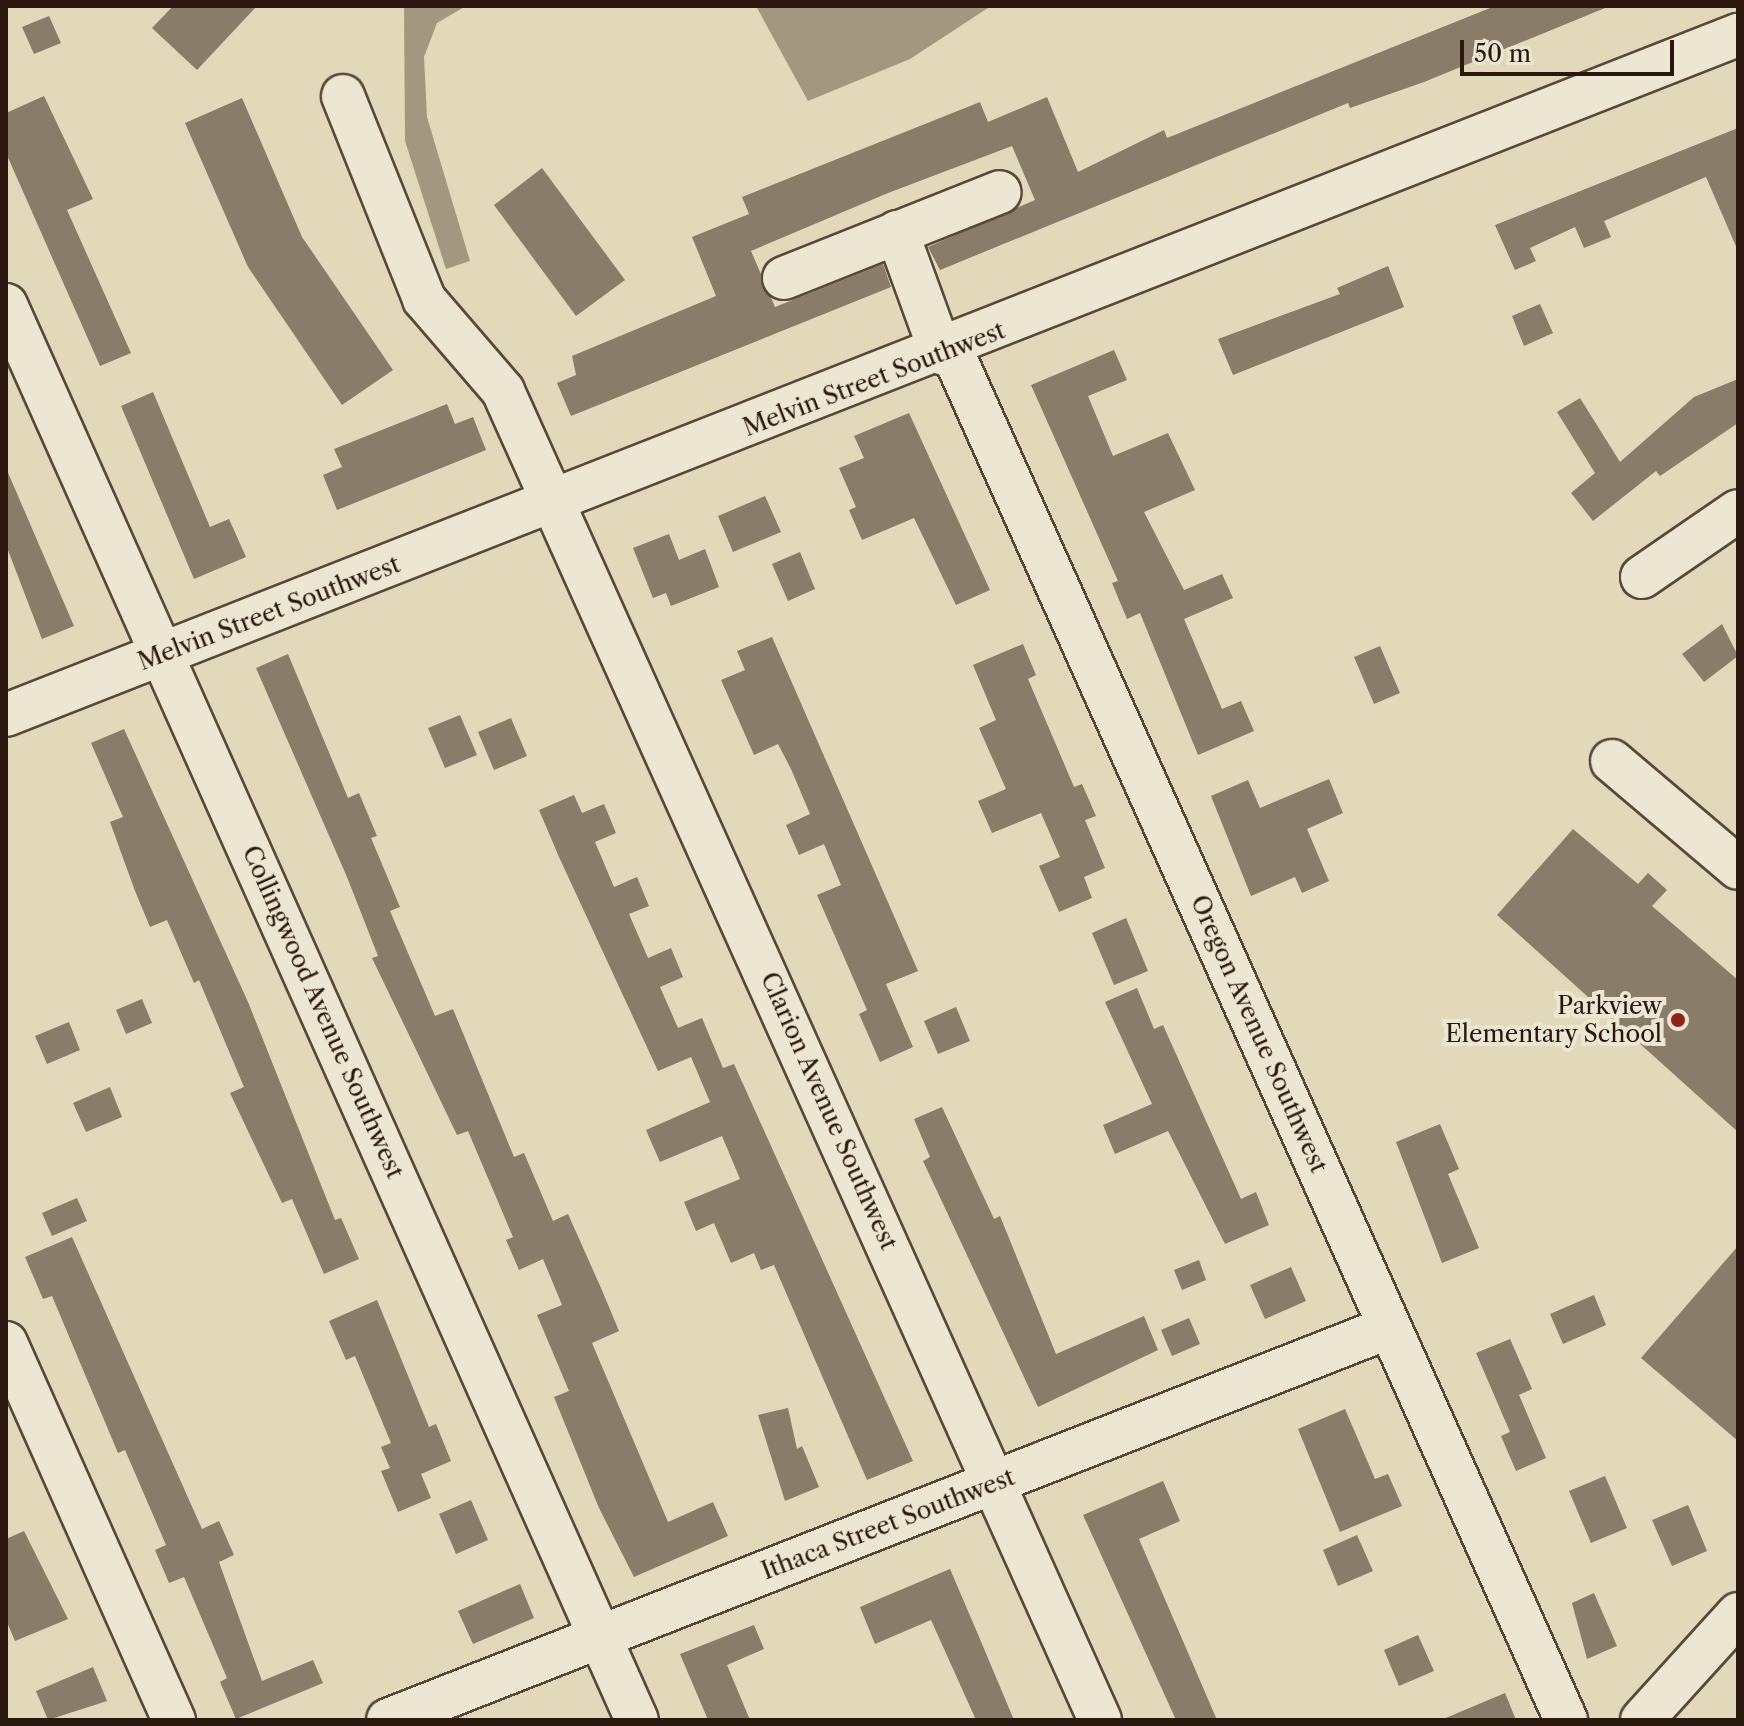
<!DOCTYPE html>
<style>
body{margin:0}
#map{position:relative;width:1744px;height:1726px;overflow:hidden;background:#e1d9ba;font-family:"Libre Caslon Text",serif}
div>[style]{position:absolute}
.water>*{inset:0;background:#a39780}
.building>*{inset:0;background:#897c68}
.roads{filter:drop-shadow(2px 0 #58483a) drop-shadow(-2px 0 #58483a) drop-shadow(0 2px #58483a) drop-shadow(0 -2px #58483a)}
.minor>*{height:42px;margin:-21px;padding:0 21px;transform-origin:21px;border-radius:21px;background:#ece6d2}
.dots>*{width:22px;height:22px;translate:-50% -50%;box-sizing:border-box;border:4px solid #ece6d2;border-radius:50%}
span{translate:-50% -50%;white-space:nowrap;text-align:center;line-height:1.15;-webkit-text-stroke:8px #ece6d2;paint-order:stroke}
.street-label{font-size:24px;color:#2a180f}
.poi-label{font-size:24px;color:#2a180f}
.right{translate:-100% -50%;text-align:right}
.frame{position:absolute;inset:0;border:8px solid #2a180f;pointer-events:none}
.scale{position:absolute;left:1460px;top:40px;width:214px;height:36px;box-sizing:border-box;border:4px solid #2a180f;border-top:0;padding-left:10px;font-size:24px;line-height:28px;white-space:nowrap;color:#2a180f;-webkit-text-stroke:6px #ece6d2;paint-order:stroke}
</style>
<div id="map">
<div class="water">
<div style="clip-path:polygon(404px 6px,466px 6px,437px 23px,424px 57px,427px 117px,470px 261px,446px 269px,405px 141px)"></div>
<div style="clip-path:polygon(756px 6px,991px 6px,910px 59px,808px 101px)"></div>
</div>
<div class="building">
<div style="clip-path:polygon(173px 6px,257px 6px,197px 70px,152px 28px)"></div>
<div style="clip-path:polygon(1495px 6px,1610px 6px,1424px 82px,1350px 108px,1348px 103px,940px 270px,928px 247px,1035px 200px,1012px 146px,888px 193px,751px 251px,775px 307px,883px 264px,891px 287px,571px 416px,557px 383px,576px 375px,572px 356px,716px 296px,692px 237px,749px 214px,742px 197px,980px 102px,988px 122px,1047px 97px,1078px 172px,1164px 130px,1167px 138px)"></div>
<div style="clip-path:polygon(49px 16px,61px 43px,34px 54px,22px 27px)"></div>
<div style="clip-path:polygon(44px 96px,93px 199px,67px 210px,131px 353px,100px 366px,6px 153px,6px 113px)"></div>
<div style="clip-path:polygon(242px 98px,302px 237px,393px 370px,342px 405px,248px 267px,185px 123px)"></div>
<div style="clip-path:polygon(1738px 128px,1738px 251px,1706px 177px,1604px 221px,1611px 237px,1584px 248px,1575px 227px,1530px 248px,1536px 261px,1515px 270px,1495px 225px)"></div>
<div style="clip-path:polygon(542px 168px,625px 280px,576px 316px,494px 205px)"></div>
<div style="clip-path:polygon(1388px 266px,1404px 307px,1233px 375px,1218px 339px,1340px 294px,1337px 288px)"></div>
<div style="clip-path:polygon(1540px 304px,1553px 333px,1524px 346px,1512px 316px)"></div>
<div style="clip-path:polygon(1114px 350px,1127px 380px,1088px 396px,1113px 456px,1168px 433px,1195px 490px,1144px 512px,1184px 590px,1222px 574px,1233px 598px,1184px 619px,1222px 709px,1241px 701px,1254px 731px,1198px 755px,1140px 613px,1127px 619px,1112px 583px,1118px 581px,1031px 385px)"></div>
<div style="clip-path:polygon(1738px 379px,1738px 423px,1660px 476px,1656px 471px,1593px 521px,1571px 493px,1595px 473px,1557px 412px,1580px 398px,1620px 462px,1694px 397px)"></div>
<div style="clip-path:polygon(153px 392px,210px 527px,229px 519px,246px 557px,194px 579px,121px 406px)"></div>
<div style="clip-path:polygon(447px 404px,455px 424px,473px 417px,486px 450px,337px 510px,323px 475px,342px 467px,334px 449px)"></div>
<div style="clip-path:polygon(909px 413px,990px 590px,956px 605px,914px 518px,862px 540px,849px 510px,856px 507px,839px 468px,864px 458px,854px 436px)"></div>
<div style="clip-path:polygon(6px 468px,74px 626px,42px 639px,6px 545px)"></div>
<div style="clip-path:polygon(765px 496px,781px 532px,733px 552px,718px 516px)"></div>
<div style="clip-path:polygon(669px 534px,679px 560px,705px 549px,719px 587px,671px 606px,666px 593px,653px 598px,633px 548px)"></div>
<div style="clip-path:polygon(800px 552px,815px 589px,788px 601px,772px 564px)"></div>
<div style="clip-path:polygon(1722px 624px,1738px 656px,1704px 682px,1682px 654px)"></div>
<div style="clip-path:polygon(772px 637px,918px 971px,886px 984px,913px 1047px,880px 1062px,859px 1014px,867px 1010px,817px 895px,841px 885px,824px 844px,799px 855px,786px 825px,810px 814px,791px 769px,778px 744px,754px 755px,721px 680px,745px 670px,737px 651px)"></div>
<div style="clip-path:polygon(1023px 644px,1036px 675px,1028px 679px,1074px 787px,1082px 784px,1096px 816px,1085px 820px,1105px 868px,1084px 877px,1092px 898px,1059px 912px,1039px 866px,1060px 857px,1041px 813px,992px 833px,978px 801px,1006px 789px,979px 728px,996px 720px,973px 665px)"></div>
<div style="clip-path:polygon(1380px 646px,1400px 693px,1374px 704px,1354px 657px)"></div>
<div style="clip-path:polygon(288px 654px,348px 798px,359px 793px,377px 836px,371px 838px,400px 907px,390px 911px,435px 1016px,453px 1009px,514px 1157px,524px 1153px,553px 1221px,568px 1214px,601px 1288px,619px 1331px,592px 1343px,668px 1522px,713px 1502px,728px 1536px,634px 1577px,599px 1508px,554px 1397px,569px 1391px,537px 1315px,562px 1305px,543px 1259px,519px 1270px,506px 1240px,513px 1237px,468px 1131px,457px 1135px,372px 958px,378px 956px,347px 877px,256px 668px)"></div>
<div style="clip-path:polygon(460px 715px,477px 755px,445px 768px,428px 728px)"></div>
<div style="clip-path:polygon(511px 718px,527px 756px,494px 770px,478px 732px)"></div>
<div style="clip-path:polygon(124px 729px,248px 1002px,335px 1220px,341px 1218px,359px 1259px,324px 1274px,292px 1199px,282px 1203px,230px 1093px,244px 1087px,199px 980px,194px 983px,167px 920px,150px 927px,135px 891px,110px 822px,123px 817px,91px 743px)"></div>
<div style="clip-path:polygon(1329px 779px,1343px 813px,1307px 829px,1329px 881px,1302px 893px,1295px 877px,1251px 896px,1211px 796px,1248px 780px,1260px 808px)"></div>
<div style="clip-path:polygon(574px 795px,582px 813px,604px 804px,616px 833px,595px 842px,614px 887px,637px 877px,649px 906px,629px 914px,648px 958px,671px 948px,683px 977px,660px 987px,678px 1028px,702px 1018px,723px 1068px,734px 1064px,913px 1461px,867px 1480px,774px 1265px,761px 1270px,754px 1253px,731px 1263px,714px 1223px,696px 1231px,684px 1202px,740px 1179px,722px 1136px,660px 1162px,646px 1130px,710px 1102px,691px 1057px,658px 1071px,559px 857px,539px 810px)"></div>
<div style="clip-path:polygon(1573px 829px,1638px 884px,1648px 873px,1667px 890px,1652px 906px,1738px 980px,1738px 1132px,1497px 915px)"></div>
<div style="clip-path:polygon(1126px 918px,1148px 971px,1114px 985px,1092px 933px)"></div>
<div style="clip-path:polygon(1137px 988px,1154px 1029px,1163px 1025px,1241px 1199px,1256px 1192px,1269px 1225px,1225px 1244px,1168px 1131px,1115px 1154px,1103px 1125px,1152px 1104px,1105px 1002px)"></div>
<div style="clip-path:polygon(142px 999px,152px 1023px,126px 1034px,116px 1010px)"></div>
<div style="clip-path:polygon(956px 1007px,970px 1041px,938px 1054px,924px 1021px)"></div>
<div style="clip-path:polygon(69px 1022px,80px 1050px,47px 1064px,35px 1036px)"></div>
<div style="clip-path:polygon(110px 1087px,122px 1117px,86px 1132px,73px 1103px)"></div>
<div style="clip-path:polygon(942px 1107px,994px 1219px,1000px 1216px,1056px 1354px,1144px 1316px,1158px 1350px,1038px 1407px,923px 1161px,930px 1157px,914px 1119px)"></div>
<div style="clip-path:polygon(1440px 1124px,1459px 1169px,1448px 1174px,1479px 1248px,1442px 1263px,1396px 1142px)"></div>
<div style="clip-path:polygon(77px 1198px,87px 1221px,52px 1236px,42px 1213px)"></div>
<div style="clip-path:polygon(72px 1237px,202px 1529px,219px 1521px,234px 1555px,219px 1562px,262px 1681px,313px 1660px,323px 1683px,236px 1719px,220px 1682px,227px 1678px,184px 1577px,169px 1583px,155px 1550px,166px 1545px,125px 1450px,118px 1453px,52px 1296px,43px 1299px,25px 1257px)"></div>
<div style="clip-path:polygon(1738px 1246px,1738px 1441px,1641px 1358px)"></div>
<div style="clip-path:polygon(1199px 1260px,1206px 1280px,1182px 1290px,1174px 1270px)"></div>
<div style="clip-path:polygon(1291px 1267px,1306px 1301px,1265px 1319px,1250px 1285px)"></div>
<div style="clip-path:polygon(1594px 1295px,1606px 1325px,1563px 1344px,1550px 1314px)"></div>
<div style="clip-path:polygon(377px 1300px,429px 1427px,436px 1424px,451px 1461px,421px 1474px,431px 1498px,398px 1512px,381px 1471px,390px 1468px,381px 1447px,391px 1443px,355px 1356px,346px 1360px,329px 1321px)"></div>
<div style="clip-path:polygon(1189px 1318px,1200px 1344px,1172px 1356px,1161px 1330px)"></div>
<div style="clip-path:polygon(1510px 1339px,1532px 1389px,1519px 1395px,1546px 1458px,1516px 1471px,1501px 1436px,1510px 1432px,1476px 1353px)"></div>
<div style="clip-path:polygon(788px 1408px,797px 1449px,802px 1446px,819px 1487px,785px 1501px,758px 1415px)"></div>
<div style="clip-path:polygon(1345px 1409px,1375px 1479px,1388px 1474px,1402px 1506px,1340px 1532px,1298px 1429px)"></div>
<div style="clip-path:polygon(1605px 1476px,1627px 1528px,1591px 1543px,1569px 1491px)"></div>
<div style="clip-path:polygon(1163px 1481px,1180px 1521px,1139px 1539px,1217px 1720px,1176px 1720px,1083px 1515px)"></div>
<div style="clip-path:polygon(471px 1500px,488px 1540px,456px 1554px,439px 1514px)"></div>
<div style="clip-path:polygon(1688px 1505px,1707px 1551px,1672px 1566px,1652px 1520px)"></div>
<div style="clip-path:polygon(24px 1531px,68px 1619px,15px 1641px,6px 1620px,6px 1539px)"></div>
<div style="clip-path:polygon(1357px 1535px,1373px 1571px,1338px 1586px,1323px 1550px)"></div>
<div style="clip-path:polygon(950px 1569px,974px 1625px,1014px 1720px,976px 1720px,931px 1620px,875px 1644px,860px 1607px)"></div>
<div style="clip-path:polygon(520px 1584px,534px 1618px,473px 1644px,458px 1611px)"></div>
<div style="clip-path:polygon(1594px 1593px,1617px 1646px,1587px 1659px,1572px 1603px)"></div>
<div style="clip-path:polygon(754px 1625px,764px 1649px,727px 1665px,750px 1720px,708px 1720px,680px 1654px)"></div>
<div style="clip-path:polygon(1418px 1635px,1434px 1671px,1399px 1686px,1384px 1650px)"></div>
<div style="clip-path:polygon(93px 1667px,107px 1701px,48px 1720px,36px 1691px)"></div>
<div style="clip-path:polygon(1505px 1693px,1516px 1720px,1441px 1720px)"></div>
</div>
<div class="roads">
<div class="minor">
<div style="left:343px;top:96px;width:219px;rotate:68.2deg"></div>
<div style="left:424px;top:299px;width:121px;rotate:49.3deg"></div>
<div style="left:503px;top:391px;width:1457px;rotate:65.81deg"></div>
<div style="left:897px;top:232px;width:129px;rotate:70deg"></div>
<div style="left:784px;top:278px;width:232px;rotate:-21.7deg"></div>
<div style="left:6px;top:305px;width:1549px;rotate:65.97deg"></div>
<div style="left:951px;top:349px;width:1503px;rotate:65.84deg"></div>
<div style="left:1642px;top:577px;width:116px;rotate:-34.5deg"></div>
<div style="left:6px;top:715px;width:1861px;rotate:-21.44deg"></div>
<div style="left:1612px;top:761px;width:165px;rotate:40.3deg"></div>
<div style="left:6px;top:1343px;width:413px;rotate:66deg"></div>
<div style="left:388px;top:1720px;width:1073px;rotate:-21.42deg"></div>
<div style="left:1642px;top:1720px;width:143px;rotate:-47.8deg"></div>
</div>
</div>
<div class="dots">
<div style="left:1678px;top:1020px;background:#8f2418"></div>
</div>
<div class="street-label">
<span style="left:874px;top:379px;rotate:-21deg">Melvin Street Southwest</span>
<span style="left:269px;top:613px;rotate:-21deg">Melvin Street Southwest</span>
<span style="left:323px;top:1012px;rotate:66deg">Collingwood Avenue Southwest</span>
<span style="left:1259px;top:1034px;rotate:66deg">Oregon Avenue Southwest</span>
<span style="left:829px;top:1111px;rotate:66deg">Clarion Avenue Southwest</span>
<span style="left:888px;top:1524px;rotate:-21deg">Ithaca Street Southwest</span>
</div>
<div class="poi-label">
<span class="right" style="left:1662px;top:1020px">Parkview<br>Elementary School</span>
</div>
<div class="frame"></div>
<div class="scale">50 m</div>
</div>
